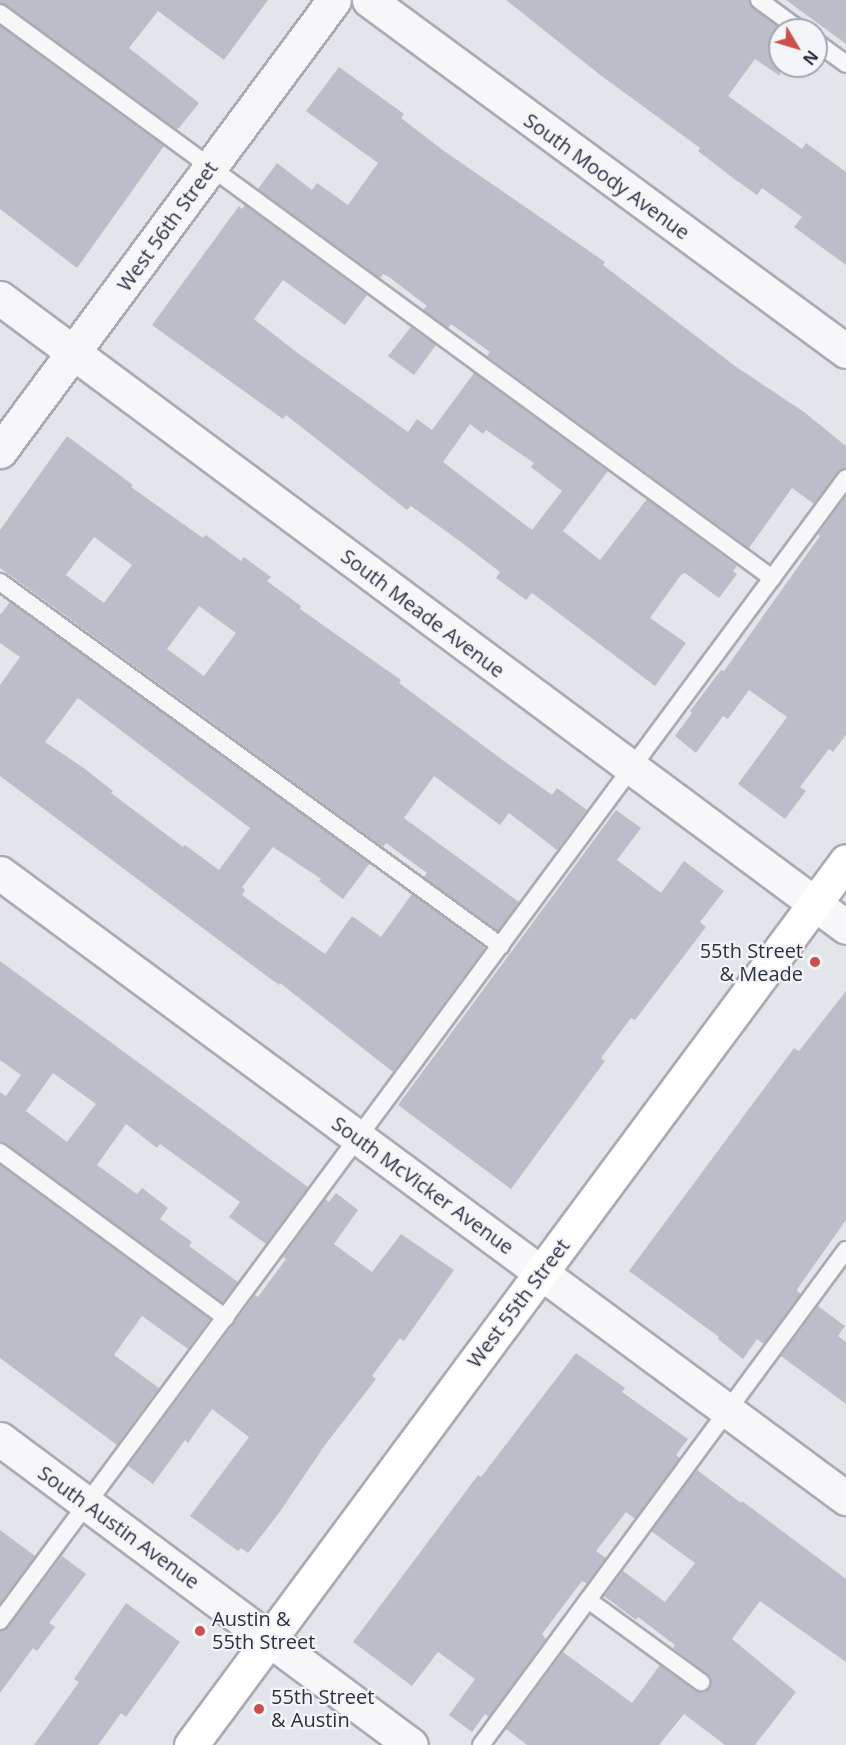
<!DOCTYPE html>
<style>
body{margin:0}
#map{position:relative;width:846px;height:1745px;overflow:hidden;background:#e4e5eb;font-family:"Open Sans",sans-serif}
div>[style]{position:absolute}
.building>*{inset:0;background:#bbbec8}
.roads{filter:drop-shadow(2px 0 #a9abb5) drop-shadow(-2px 0 #a9abb5) drop-shadow(0 2px #a9abb5) drop-shadow(0 -2px #a9abb5)}
.service>*{height:16px;margin:-8px;padding:0 8px;transform-origin:8px;border-radius:8px;background:#f7f7fa}
.minor>*{height:33px;margin:-16.5px;padding:0 16.5px;transform-origin:16.5px;border-radius:16.5px;background:#f7f7fa}
.tertiary>*{height:33px;margin:-16.5px;padding:0 16.5px;transform-origin:16.5px;border-radius:16.5px;background:#f7f7fa}
.secondary>*{height:33px;margin:-16.5px;padding:0 16.5px;transform-origin:16.5px;border-radius:16.5px;background:#fff}
.dots>*{width:16px;height:16px;translate:-50% -50%;box-sizing:border-box;border:3px solid #f4f5f8;border-radius:50%}
span{translate:-50% -50%;white-space:nowrap;text-align:center;line-height:1.15;-webkit-text-stroke:4.5px #f4f5f8;paint-order:stroke}
.street-label{font-size:20px;color:#2c3043}
.poi-label{font-size:20px;color:#2c3043}
.right{translate:-100% -50%;text-align:right}
.left{translate:0 -50%;text-align:left}
.north{position:absolute;left:768px;top:18px;width:60px;height:60px;box-sizing:border-box;background:#f4f5f8;border:2px solid #a4a6b0;border-radius:50%;rotate:128deg;font-size:16px;font-weight:700;line-height:24px;text-align:center;color:#2c3043}
.north::after{content:'';display:block;margin:auto;width:21px;height:27px;background:#cc4f4d;clip-path:polygon(50% 0,100% 100%,50% 72%,0 100%)}
</style>
<div id="map">
<div class="building">
<div style="clip-path:polygon(0 0,268px 0,224px 60px,158px 11px,129px 48px,199px 103px,179px 128px,176px 129px,0 3px)"></div>
<div style="clip-path:polygon(506px 0,749px 0,753px 8px,780px 28px,780px 76px,755px 59px,728px 96px,802px 149px,806px 143px,846px 172px,846px 265px,794px 227px,802px 217px,762px 188px,757px 195px,733px 178px,698px 151px,700px 148px,599px 74px)"></div>
<div style="clip-path:polygon(786px 0,846px 0,846px 44px)"></div>
<div style="clip-path:polygon(0 26px,164px 146px,77px 268px,0 209px)"></div>
<div style="clip-path:polygon(339px 67px,404px 114px,401px 118px,444px 151px,605px 262px,603px 265px,735px 366px,804px 412px,846px 446px,846px 468px,838px 472px,814px 504px,792px 488px,749px 548px,487px 356px,490px 352px,451px 324px,448px 328px,423px 310px,427px 306px,389px 277px,383px 274px,380px 278px,258px 189px,277px 163px,312px 190px,317px 183px,348px 205px,378px 163px,306px 111px)"></div>
<div style="clip-path:polygon(evenodd,245px 205px,367px 295px,345px 325px,283px 280px,254px 319px,295px 351px,408px 432px,417px 419px,432px 430px,474px 373px,608px 471px,563px 531px,600px 560px,647px 499px,737px 566px,733px 571px,737px 574px,719px 598px,685px 573px,681px 575px,650px 618px,686px 643px,655px 686px,532px 593px,526px 600px,496px 578px,500px 572px,461px 542px,411px 506px,407px 510px,286px 415px,283px 419px,152px 325px,239px 206px,242px 209px,245px 205px,470px 424px,483px 434px,486px 430px,534px 463px,531px 467px,562px 491px,532px 530px,443px 462px,470px 424px)"></div>
<div style="clip-path:polygon(411px 327px,436px 345px,414px 375px,388px 356px)"></div>
<div style="clip-path:polygon(evenodd,67px 436px,133px 485px,131px 487px,203px 538px,206px 535px,241px 561px,244px 557px,271px 577px,267px 581px,301px 606px,300px 609px,401px 680px,399px 683px,504px 761px,552px 795px,557px 788px,587px 810px,557px 850px,509px 813px,500px 825px,434px 776px,404px 818px,519px 902px,498px 931px,424px 877px,427px 873px,386px 843px,383px 847px,0 568px,0 530px,67px 436px,94px 537px,132px 565px,104px 603px,66px 575px,94px 537px,67px 436px,199px 606px,236px 633px,204px 676px,167px 649px,199px 606px)"></div>
<div style="clip-path:polygon(846px 496px,846px 735px,833px 752px,829px 749px,800px 787px,806px 791px,785px 819px,738px 784px,787px 717px,749px 690px,728px 719px,723px 716px,696px 753px,675px 736px,692px 713px,690px 711px,721px 670px,724px 671px,820px 536px,818px 534px)"></div>
<div style="clip-path:polygon(evenodd,10px 602px,370px 863px,343px 899px,319px 881px,321px 879px,273px 847px,242px 887px,245px 890px,242px 895px,282px 924px,325px 954px,352px 916px,381px 937px,412px 894px,485px 948px,393px 1072px,280px 983px,279px 985px,252px 965px,0 776px,0 685px,20px 657px,0 643px,0 615px,10px 602px,78px 698px,250px 828px,219px 870px,185px 845px,183px 847px,111px 793px,113px 791px,85px 769px,45px 742px,78px 698px)"></div>
<div style="clip-path:polygon(616px 810px,641px 828px,617px 860px,661px 893px,684px 861px,724px 891px,700px 922px,706px 927px,635px 1020px,631px 1018px,601px 1058px,605px 1061px,511px 1189px,398px 1105px)"></div>
<div style="clip-path:polygon(evenodd,0 961px,308px 1187px,266px 1244px,229px 1217px,240px 1202px,160px 1144px,157px 1148px,126px 1124px,97px 1165px,137px 1194px,142px 1188px,168px 1208px,160px 1219px,192px 1242px,189px 1246px,238px 1282px,223px 1303px,6px 1144px,0 1142px,0 1092px,6px 1096px,21px 1075px,0 1060px,0 961px,53px 1073px,96px 1104px,67px 1142px,26px 1111px,53px 1073px)"></div>
<div style="clip-path:polygon(846px 991px,846px 1220px,798px 1288px,797px 1291px,801px 1294px,764px 1344px,757px 1339px,743px 1359px,718px 1339px,719px 1337px,629px 1271px,794px 1048px,799px 1051px)"></div>
<div style="clip-path:polygon(0 1165px,210px 1319px,188px 1349px,142px 1316px,114px 1355px,159px 1388px,117px 1445px,0 1358px)"></div>
<div style="clip-path:polygon(336px 1193px,358px 1210px,334px 1244px,372px 1272px,401px 1234px,454px 1270px,404px 1341px,400px 1338px,372px 1376px,376px 1379px,325px 1445px,279px 1513px,248px 1553px,241px 1548px,238px 1551px,190px 1516px,249px 1437px,212px 1409px,188px 1443px,185px 1440px,153px 1484px,128px 1466px,255px 1295px,258px 1297px,286px 1259px,283px 1257px,325px 1199px,329px 1202px)"></div>
<div style="clip-path:polygon(818px 1306px,845px 1326px,838px 1336px,846px 1342px,846px 1404px,781px 1356px)"></div>
<div style="clip-path:polygon(576px 1353px,625px 1388px,622px 1392px,688px 1439px,676px 1455px,680px 1458px,635px 1519px,626px 1512px,596px 1551px,606px 1558px,587px 1584px,582px 1581px,542px 1634px,546px 1639px,489px 1717px,485px 1714px,472px 1732px,449px 1715px,475px 1679px,438px 1652px,412px 1686px,353px 1642px,478px 1475px,481px 1477px)"></div>
<div style="clip-path:polygon(697px 1470px,741px 1503px,742px 1501px,846px 1579px,846px 1662px,760px 1601px,732px 1639px,796px 1692px,755px 1745px,725px 1745px,684px 1714px,659px 1745px,527px 1745px,506px 1729px,563px 1652px,632px 1703px,660px 1665px,695px 1691px,705px 1692px,710px 1688px,710px 1677px,673px 1648px,675px 1645px,638px 1617px,636px 1620px,604px 1596px,623px 1571px,665px 1602px,695px 1563px,651px 1531px)"></div>
<div style="clip-path:polygon(0 1530px,35px 1556px,0 1603px)"></div>
<div style="clip-path:polygon(62px 1556px,86px 1574px,49px 1623px,55px 1627px,37px 1651px,33px 1648px,0 1693px,0 1631px,8px 1627px)"></div>
<div style="clip-path:polygon(126px 1603px,180px 1642px,126px 1717px,121px 1713px,98px 1745px,34px 1745px,79px 1682px,74px 1679px)"></div>
</div>
<div class="roads">
<div class="service">
<div style="left:759px;top:0;width:51px;rotate:36.2deg"></div>
<div style="left:0;top:13px;width:957px;rotate:36.2deg"></div>
<div style="left:816px;top:42px;width:37px;rotate:36deg"></div>
<div style="left:0;top:582px;width:619px;rotate:36deg"></div>
<div style="left:0;top:1152px;width:280px;rotate:36.3deg"></div>
<div style="left:588px;top:1600px;width:140px;rotate:36deg"></div>
<div style="left:0;top:1621px;width:1422px;rotate:-53.49deg"></div>
<div style="left:481px;top:1745px;width:615px;rotate:-53.6deg"></div>
</div>
<div class="minor">
<div style="left:369px;top:0;width:592px;rotate:36.35deg"></div>
<div style="left:0;top:298px;width:1054px;rotate:36.63deg"></div>
<div style="left:0;top:451px;width:561px;rotate:-53.48deg"></div>
<div style="left:0;top:873px;width:1052px;rotate:36.46deg"></div>
</div>
<div class="tertiary">
<div style="left:0;top:1439px;width:512px;rotate:36.67deg"></div>
</div>
<div class="secondary">
<div style="left:191px;top:1745px;width:1100px;rotate:-53.46deg"></div>
</div>
</div>
<div class="dots">
<div style="left:815px;top:962px;background:#cc4f4d"></div>
<div style="left:200px;top:1631px;background:#cc4f4d"></div>
<div style="left:259px;top:1709px;background:#cc4f4d"></div>
</div>
<div class="street-label">
<span style="left:607px;top:176px;rotate:36deg">South Moody Avenue</span>
<span style="left:167px;top:226px;rotate:-54deg">West 56th Street</span>
<span style="left:423px;top:613px;rotate:37deg">South Meade Avenue</span>
<span style="left:423px;top:1185px;rotate:36deg">South McVicker Avenue</span>
<span style="left:518px;top:1303px;rotate:-53deg">West 55th Street</span>
<span style="left:119px;top:1527px;rotate:36deg">South Austin Avenue</span>
</div>
<div class="poi-label">
<span class="right" style="left:803px;top:962px">55th Street<br>&amp; Meade</span>
<span class="left" style="left:212px;top:1630px">Austin &amp;<br>55th Street</span>
<span class="left" style="left:271px;top:1708px">55th Street<br>&amp; Austin</span>
</div>
<div class="north">N</div>
</div>
